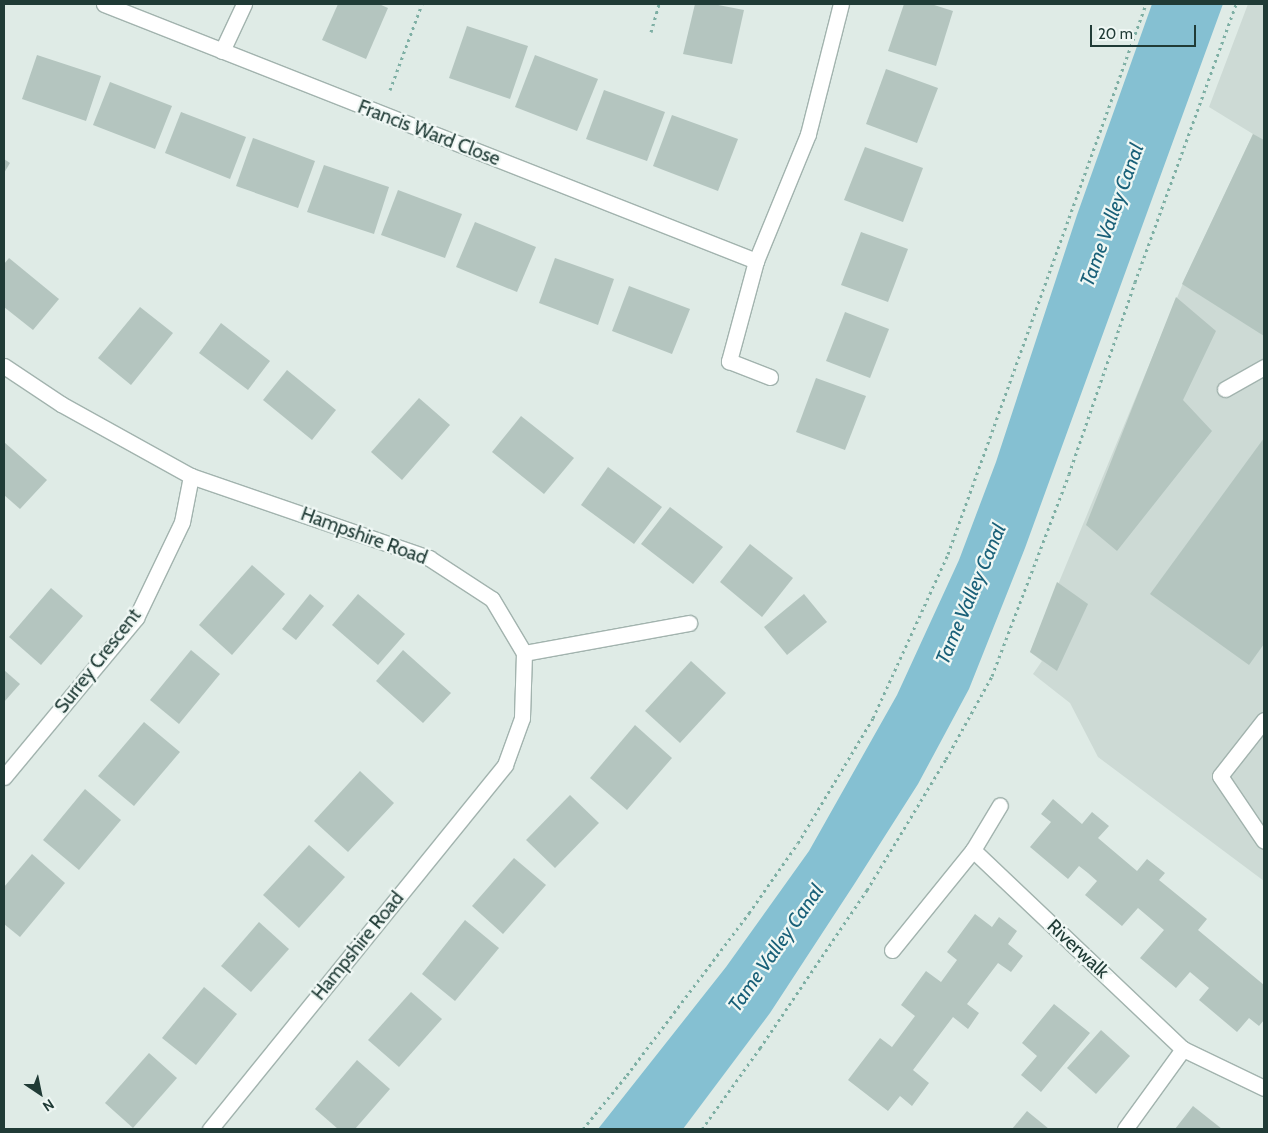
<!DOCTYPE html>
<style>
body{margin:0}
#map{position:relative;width:1268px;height:1133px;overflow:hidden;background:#dfebe6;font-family:Cabin,sans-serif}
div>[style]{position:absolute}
.built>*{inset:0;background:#cddad5}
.water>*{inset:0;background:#85c0d2}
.building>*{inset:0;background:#b4c5bf}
.path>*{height:3px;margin-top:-1.5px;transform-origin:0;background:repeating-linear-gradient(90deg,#7eafa4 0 2.5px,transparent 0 6.5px)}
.roads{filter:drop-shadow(1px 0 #a2b3ae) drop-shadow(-1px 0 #a2b3ae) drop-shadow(0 1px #a2b3ae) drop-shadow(0 -1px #a2b3ae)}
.service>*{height:15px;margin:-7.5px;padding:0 7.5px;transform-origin:7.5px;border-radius:7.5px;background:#fff}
.minor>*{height:15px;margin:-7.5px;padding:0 7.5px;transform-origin:7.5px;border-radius:7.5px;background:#fff}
span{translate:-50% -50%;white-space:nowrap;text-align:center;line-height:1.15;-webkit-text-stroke:4.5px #eff7f4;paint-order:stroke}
.street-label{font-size:19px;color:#203b36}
.water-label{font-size:20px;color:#196078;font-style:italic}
.frame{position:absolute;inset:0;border:5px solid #203b36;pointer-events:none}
.north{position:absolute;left:15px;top:1068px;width:50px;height:50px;-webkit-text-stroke:4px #eff7f4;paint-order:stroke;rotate:146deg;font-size:14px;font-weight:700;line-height:20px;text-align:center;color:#203b36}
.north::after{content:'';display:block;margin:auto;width:18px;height:22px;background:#203b36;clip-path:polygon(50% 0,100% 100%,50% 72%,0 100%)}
.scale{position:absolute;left:1090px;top:25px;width:106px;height:22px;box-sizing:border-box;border:2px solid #203b36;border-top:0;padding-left:6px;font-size:15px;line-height:18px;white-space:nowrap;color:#203b36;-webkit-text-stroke:4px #eff7f4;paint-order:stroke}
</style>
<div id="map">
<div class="built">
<div style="clip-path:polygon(1248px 4px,1264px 4px,1264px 881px,1098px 757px,1070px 703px,1033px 674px,1042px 661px,1030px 652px,1186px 276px,1253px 134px,1209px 107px)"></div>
</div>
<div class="water">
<div style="clip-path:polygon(1152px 4px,1223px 4px,1025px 548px,969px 689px,918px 784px,855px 883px,770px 1013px,683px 1129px,598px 1129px,726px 967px,809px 851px,897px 695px,959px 560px,996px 462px,1077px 215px)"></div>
</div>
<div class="building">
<div style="clip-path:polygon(338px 4px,379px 4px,388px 8px,366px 59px,322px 40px)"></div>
<div style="clip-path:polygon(695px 4px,713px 4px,744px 10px,732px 64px,683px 54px)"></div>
<div style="clip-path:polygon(904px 4px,931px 4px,953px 11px,936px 66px,888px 51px)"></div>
<div style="clip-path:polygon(467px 26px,528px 46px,510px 99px,449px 78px)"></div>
<div style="clip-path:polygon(37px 55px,101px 76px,86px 121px,22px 99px)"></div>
<div style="clip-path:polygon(535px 55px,598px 79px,577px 131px,515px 107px)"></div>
<div style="clip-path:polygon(886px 69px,938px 88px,917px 143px,866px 124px)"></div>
<div style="clip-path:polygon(110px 82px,172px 106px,155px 149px,93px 125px)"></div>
<div style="clip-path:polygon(604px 90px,665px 112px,647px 161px,586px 139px)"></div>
<div style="clip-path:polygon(181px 112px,246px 137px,230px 179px,165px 153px)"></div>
<div style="clip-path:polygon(672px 115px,738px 139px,718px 191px,653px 166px)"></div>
<div style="clip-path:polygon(1253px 134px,1264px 140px,1264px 336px,1182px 284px)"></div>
<div style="clip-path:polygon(253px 138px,315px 161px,298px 208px,236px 186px)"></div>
<div style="clip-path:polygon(865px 147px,923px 168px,903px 222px,844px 200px)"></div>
<div style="clip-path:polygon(4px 159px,10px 163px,4px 173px)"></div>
<div style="clip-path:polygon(324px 165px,389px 187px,374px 234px,307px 212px)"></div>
<div style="clip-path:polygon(398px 190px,462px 214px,445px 258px,381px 235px)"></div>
<div style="clip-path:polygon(475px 222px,536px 247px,517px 292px,456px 267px)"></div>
<div style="clip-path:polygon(861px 232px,908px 249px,888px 302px,841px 285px)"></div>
<div style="clip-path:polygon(9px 258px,59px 299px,33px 330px,4px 307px,4px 264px)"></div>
<div style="clip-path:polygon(555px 258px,614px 279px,598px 325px,539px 303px)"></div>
<div style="clip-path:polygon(629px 286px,690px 309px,672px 354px,612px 331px)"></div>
<div style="clip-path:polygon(1176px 297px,1216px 331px,1183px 400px,1212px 431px,1117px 551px,1086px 525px)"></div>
<div style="clip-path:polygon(140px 307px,173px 333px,131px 385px,98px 358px)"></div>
<div style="clip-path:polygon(845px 312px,889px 329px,870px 378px,826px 361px)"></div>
<div style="clip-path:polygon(221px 323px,270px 361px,248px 390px,199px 353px)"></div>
<div style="clip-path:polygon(287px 370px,336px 410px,312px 440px,263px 400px)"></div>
<div style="clip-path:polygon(816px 378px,866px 396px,845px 450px,796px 432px)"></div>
<div style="clip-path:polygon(419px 398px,450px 425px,402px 480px,371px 452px)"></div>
<div style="clip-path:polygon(521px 416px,574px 458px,544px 494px,492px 452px)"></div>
<div style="clip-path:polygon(1264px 438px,1264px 644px,1249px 665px,1150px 594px)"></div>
<div style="clip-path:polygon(4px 442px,47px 480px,20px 509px,4px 495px)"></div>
<div style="clip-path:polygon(608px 467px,662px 507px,634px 544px,581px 505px)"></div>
<div style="clip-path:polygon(670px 507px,723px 547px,693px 584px,641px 544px)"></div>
<div style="clip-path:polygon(750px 544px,793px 578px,762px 617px,720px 582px)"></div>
<div style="clip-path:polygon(252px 565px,285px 594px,232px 655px,199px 625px)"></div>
<div style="clip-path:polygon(1057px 582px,1088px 604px,1057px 671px,1030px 652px)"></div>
<div style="clip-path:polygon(51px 588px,83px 616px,41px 665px,9px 637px)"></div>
<div style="clip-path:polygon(310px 594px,324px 606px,296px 640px,282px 629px)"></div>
<div style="clip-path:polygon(358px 594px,405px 634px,378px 665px,332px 625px)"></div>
<div style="clip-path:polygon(804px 594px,827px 622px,787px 655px,764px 627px)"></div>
<div style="clip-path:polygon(191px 650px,220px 674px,179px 724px,150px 700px)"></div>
<div style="clip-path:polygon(403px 650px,451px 693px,423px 723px,376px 681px)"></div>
<div style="clip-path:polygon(691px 661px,726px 693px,680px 743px,645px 711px)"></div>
<div style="clip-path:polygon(4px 670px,20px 684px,4px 702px)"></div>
<div style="clip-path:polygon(144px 722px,180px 752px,134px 806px,98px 776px)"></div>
<div style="clip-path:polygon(635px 725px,672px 758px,627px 810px,590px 778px)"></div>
<div style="clip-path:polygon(360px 771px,394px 803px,348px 852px,314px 821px)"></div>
<div style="clip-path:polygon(85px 789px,121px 820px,79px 870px,43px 840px)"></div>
<div style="clip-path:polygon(570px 795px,599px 823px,555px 868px,526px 840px)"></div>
<div style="clip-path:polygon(1053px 799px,1082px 824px,1092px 812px,1109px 826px,1098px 838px,1137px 871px,1147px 859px,1165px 873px,1159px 880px,1207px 919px,1198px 930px,1264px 985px,1264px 1020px,1259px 1026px,1249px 1018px,1237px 1032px,1199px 1000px,1209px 988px,1190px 972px,1176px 988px,1140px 958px,1164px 930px,1138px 908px,1122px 926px,1085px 895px,1097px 881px,1088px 873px,1079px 866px,1068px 879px,1030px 847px,1051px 822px,1041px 814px)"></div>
<div style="clip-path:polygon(309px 845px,345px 877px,299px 928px,263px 895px)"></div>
<div style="clip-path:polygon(32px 854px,65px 883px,20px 937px,4px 924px,4px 887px)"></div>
<div style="clip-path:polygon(514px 858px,546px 885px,503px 934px,472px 906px)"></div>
<div style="clip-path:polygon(975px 914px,992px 927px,999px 917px,1017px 931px,1008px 944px,1023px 956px,1011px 972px,998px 963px,967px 1004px,979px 1013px,968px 1029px,953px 1017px,913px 1070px,929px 1083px,912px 1106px,900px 1096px,888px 1111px,848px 1080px,880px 1038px,892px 1047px,915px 1016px,901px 1005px,926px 971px,941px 982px,957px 960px,947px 952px)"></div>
<div style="clip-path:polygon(465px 920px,499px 948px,455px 1001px,422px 974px)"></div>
<div style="clip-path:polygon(259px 922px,289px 949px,251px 992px,221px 966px)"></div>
<div style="clip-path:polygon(204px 987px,237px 1014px,196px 1065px,162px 1038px)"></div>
<div style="clip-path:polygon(411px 992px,442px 1019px,399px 1067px,368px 1040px)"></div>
<div style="clip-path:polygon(1054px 1004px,1090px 1033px,1041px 1092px,1021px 1075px,1037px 1056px,1022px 1043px)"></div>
<div style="clip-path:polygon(1101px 1030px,1130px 1056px,1096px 1094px,1067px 1068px)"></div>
<div style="clip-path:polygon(149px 1053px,177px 1078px,133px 1128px,105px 1103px)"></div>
<div style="clip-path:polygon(357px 1060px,390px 1089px,355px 1129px,338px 1129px,315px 1109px)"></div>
<div style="clip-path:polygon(1193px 1106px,1222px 1129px,1175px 1129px)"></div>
<div style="clip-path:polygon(1027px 1111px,1049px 1129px,1012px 1129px)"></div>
</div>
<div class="path">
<div style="left:651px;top:32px;width:29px;rotate:-74deg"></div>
<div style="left:390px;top:90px;width:92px;rotate:-69.6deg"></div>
<div style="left:583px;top:1129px;width:70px;rotate:-50.8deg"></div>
<div style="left:627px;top:1075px;width:203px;rotate:-53deg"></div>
<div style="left:749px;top:913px;width:85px;rotate:-55deg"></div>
<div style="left:798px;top:843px;width:146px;rotate:-59deg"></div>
<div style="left:873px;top:718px;width:180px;rotate:-65.4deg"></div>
<div style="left:948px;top:554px;width:585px;rotate:-70.2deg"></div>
<div style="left:702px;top:1129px;width:100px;rotate:-54.4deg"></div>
<div style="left:760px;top:1048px;width:191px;rotate:-55.9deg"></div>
<div style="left:867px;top:890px;width:153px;rotate:-58.9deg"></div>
<div style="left:946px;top:759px;width:95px;rotate:-61deg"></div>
<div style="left:992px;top:676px;width:216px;rotate:-69.1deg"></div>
<div style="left:1069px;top:474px;width:203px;rotate:-71deg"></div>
<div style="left:1135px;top:282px;width:296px;rotate:-70deg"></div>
</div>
<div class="roads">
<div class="service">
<div style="left:222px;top:51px;width:52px;rotate:-64.9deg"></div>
<div style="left:1225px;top:389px;width:45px;rotate:-29.4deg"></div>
<div style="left:524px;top:653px;width:168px;rotate:-10.3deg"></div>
<div style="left:1264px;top:720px;width:71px;rotate:128.2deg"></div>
<div style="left:1220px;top:776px;width:78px;rotate:55.9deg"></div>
</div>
<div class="minor">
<div style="left:104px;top:4px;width:701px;rotate:21.51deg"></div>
<div style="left:756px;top:261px;width:104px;rotate:105.1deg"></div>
<div style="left:729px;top:361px;width:44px;rotate:21.3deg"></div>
<div style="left:756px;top:261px;width:137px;rotate:-67.7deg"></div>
<div style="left:808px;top:134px;width:134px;rotate:-75.8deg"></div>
<div style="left:4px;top:366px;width:69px;rotate:33.7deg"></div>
<div style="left:61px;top:404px;width:149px;rotate:29deg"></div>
<div style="left:191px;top:476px;width:252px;rotate:19deg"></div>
<div style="left:429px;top:558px;width:75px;rotate:33.1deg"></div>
<div style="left:492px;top:599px;width:63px;rotate:59.3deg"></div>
<div style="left:524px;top:653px;width:65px;rotate:91.8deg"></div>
<div style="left:522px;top:718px;width:50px;rotate:109.9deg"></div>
<div style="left:505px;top:765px;width:469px;rotate:129deg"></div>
<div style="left:4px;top:777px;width:207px;rotate:-50.3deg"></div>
<div style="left:136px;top:618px;width:106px;rotate:-64.4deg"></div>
<div style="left:182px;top:522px;width:47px;rotate:-78.9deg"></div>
<div style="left:973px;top:850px;width:289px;rotate:43.5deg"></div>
<div style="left:1183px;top:1049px;width:90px;rotate:25.7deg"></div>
<div style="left:892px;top:950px;width:129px;rotate:-51deg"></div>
<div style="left:973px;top:850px;width:52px;rotate:-59deg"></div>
<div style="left:1125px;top:1129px;width:99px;rotate:-54.1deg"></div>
</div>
</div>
<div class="street-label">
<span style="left:429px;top:133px;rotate:21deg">Francis Ward Close</span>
<span style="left:364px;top:536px;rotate:20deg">Hampshire Road</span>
<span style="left:98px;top:661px;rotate:-52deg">Surrey Crescent</span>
<span style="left:358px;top:946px;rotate:-51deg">Hampshire Road</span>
<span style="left:1078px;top:949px;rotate:43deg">Riverwalk</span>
</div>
<div class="water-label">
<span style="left:1112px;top:215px;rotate:-70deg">Tame Valley Canal</span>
<span style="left:971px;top:594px;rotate:-67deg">Tame Valley Canal</span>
<span style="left:776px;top:948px;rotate:-55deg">Tame Valley Canal</span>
</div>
<div class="frame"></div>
<div class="north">N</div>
<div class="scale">20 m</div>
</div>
